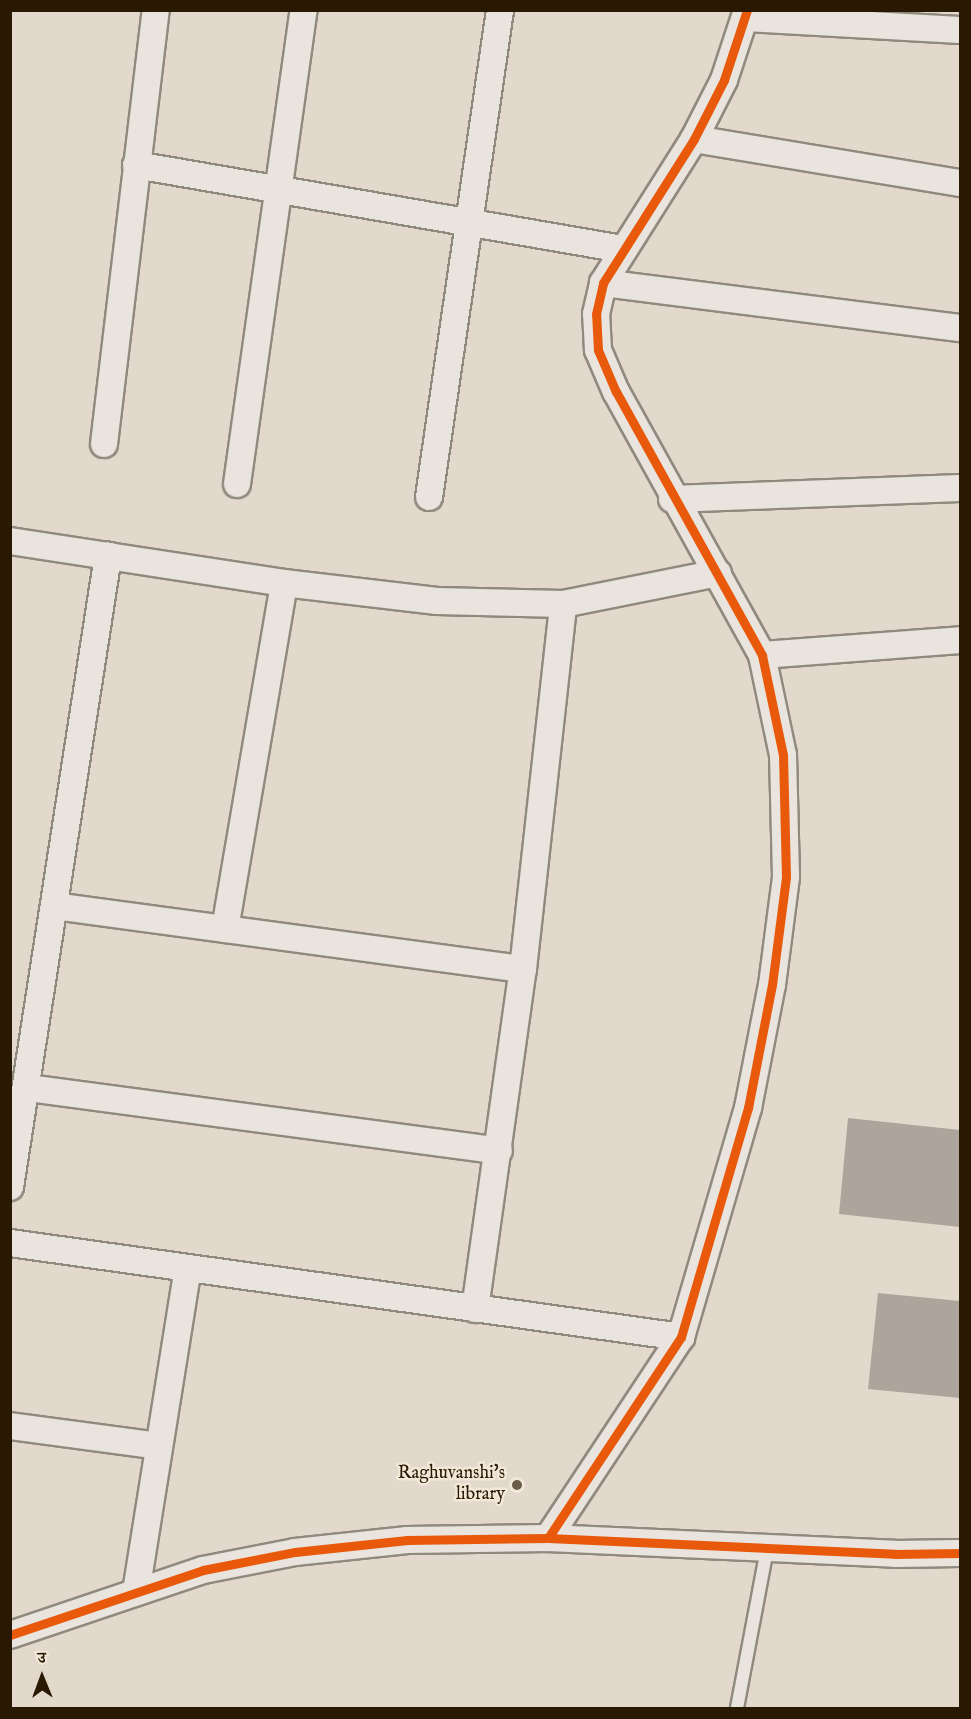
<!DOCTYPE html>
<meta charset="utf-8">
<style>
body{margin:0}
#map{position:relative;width:971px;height:1719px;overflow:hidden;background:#e2d9cc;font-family:"IM FELL English","Noto Serif Devanagari",serif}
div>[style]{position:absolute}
.building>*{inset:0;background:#ada59b}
.roads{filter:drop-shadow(2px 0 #90897e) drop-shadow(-2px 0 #90897e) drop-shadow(0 2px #90897e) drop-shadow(0 -2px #90897e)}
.lane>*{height:12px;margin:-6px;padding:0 6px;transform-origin:6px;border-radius:6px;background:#e9e4dd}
.street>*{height:26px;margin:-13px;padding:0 13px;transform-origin:13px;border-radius:13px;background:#e9e4dd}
.cycleway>*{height:9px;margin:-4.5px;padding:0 4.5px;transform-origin:4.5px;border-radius:4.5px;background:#e8590c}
.dots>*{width:16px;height:16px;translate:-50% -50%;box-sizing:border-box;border:3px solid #f2e8d8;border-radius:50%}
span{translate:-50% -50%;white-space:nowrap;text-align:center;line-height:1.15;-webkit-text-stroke:5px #f2e8d8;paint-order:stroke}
.poi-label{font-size:18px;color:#291802}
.right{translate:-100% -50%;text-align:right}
.frame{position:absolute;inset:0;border:12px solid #291802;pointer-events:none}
.north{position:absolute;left:12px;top:1647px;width:60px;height:60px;-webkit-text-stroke:4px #f2e8d8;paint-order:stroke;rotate:359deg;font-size:16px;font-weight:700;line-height:24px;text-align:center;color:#291802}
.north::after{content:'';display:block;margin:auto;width:21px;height:27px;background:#291802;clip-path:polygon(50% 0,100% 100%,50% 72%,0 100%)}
</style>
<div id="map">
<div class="building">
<div style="clip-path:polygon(848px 1118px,960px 1130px,960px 1227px,839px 1214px)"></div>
<div style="clip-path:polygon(878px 1293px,960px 1301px,960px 1398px,868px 1389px)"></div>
</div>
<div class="roads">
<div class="lane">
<div style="left:737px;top:1708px;width:162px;rotate:-79.3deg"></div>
</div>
<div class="street">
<div style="left:746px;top:18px;width:214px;rotate:3.2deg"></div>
<div style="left:694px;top:139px;width:270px;rotate:9.4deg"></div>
<div style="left:136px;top:165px;width:493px;rotate:9.8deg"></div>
<div style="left:603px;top:283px;width:360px;rotate:7.2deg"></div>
<div style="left:104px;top:444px;width:437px;rotate:-83.2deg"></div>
<div style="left:237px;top:484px;width:479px;rotate:-82deg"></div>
<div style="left:429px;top:497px;width:492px;rotate:-81.7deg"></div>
<div style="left:672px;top:499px;width:288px;rotate:-2.2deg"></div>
<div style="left:10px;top:541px;width:277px;rotate:8.7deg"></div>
<div style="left:284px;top:583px;width:154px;rotate:6.7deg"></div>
<div style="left:437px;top:601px;width:126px;rotate:1.4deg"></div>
<div style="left:563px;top:604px;width:158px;rotate:-11.3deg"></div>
<div style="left:762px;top:655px;width:199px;rotate:-4.3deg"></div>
<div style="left:55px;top:906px;width:472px;rotate:7.7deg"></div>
<div style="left:225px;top:929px;width:351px;rotate:-80.3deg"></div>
<div style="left:29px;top:1088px;width:474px;rotate:7.6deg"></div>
<div style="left:10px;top:1187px;width:639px;rotate:-81.17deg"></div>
<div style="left:10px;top:1243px;width:678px;rotate:7.97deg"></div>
<div style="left:475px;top:1309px;width:343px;rotate:-82deg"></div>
<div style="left:523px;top:969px;width:367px;rotate:-83.7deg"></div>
<div style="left:10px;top:1426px;width:150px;rotate:7.6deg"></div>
<div style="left:548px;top:1538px;width:241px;rotate:-56.5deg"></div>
<div style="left:681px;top:1337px;width:239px;rotate:-73.7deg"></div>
<div style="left:748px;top:1108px;width:125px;rotate:-79deg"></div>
<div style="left:772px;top:985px;width:109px;rotate:-82.6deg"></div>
<div style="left:786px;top:877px;width:122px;rotate:-91.4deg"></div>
<div style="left:783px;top:755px;width:102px;rotate:-101.9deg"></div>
<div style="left:762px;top:655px;width:301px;rotate:-119deg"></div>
<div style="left:616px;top:392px;width:46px;rotate:-113.2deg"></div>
<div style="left:598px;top:350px;width:36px;rotate:-93deg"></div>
<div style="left:596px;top:314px;width:32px;rotate:-77deg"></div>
<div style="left:603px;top:283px;width:170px;rotate:-57.7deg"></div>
<div style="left:694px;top:139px;width:66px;rotate:-63deg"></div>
<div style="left:724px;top:80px;width:74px;rotate:-71.8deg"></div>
<div style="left:136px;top:1592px;width:327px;rotate:-80.9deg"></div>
<div style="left:10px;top:1635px;width:204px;rotate:-18.6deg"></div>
<div style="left:203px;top:1570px;width:94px;rotate:-11.1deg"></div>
<div style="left:295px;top:1552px;width:113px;rotate:-6.1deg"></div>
<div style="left:407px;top:1540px;width:141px;rotate:-0.8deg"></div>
<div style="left:548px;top:1538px;width:347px;rotate:2.6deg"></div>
<div style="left:895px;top:1554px;width:65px;rotate:-0.9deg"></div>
</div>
</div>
<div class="cycleway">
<div style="left:548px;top:1538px;width:241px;rotate:-56.5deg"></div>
<div style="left:681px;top:1337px;width:239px;rotate:-73.7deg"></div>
<div style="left:748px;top:1108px;width:125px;rotate:-79deg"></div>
<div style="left:772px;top:985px;width:109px;rotate:-82.6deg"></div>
<div style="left:786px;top:877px;width:122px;rotate:-91.4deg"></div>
<div style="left:783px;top:755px;width:102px;rotate:-101.9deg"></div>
<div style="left:762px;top:655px;width:301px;rotate:-119deg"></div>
<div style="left:616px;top:392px;width:46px;rotate:-113.2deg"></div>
<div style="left:598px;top:350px;width:36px;rotate:-93deg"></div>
<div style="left:596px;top:314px;width:32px;rotate:-77deg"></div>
<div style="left:603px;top:283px;width:170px;rotate:-57.7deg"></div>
<div style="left:694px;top:139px;width:66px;rotate:-63deg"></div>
<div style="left:724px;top:80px;width:74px;rotate:-71.8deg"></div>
<div style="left:10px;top:1635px;width:204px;rotate:-18.6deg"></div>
<div style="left:203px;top:1570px;width:94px;rotate:-11.1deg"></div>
<div style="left:295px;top:1552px;width:113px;rotate:-6.1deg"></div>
<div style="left:407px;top:1540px;width:141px;rotate:-0.8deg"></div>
<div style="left:548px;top:1538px;width:347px;rotate:2.6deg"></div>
<div style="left:895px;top:1554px;width:65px;rotate:-0.9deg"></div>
</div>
<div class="dots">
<div style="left:517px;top:1485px;background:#6a5c49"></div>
</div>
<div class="poi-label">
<span class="right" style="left:505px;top:1485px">Raghuvanshi's<br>library</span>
</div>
<div class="frame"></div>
<div class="north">उ</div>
</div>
